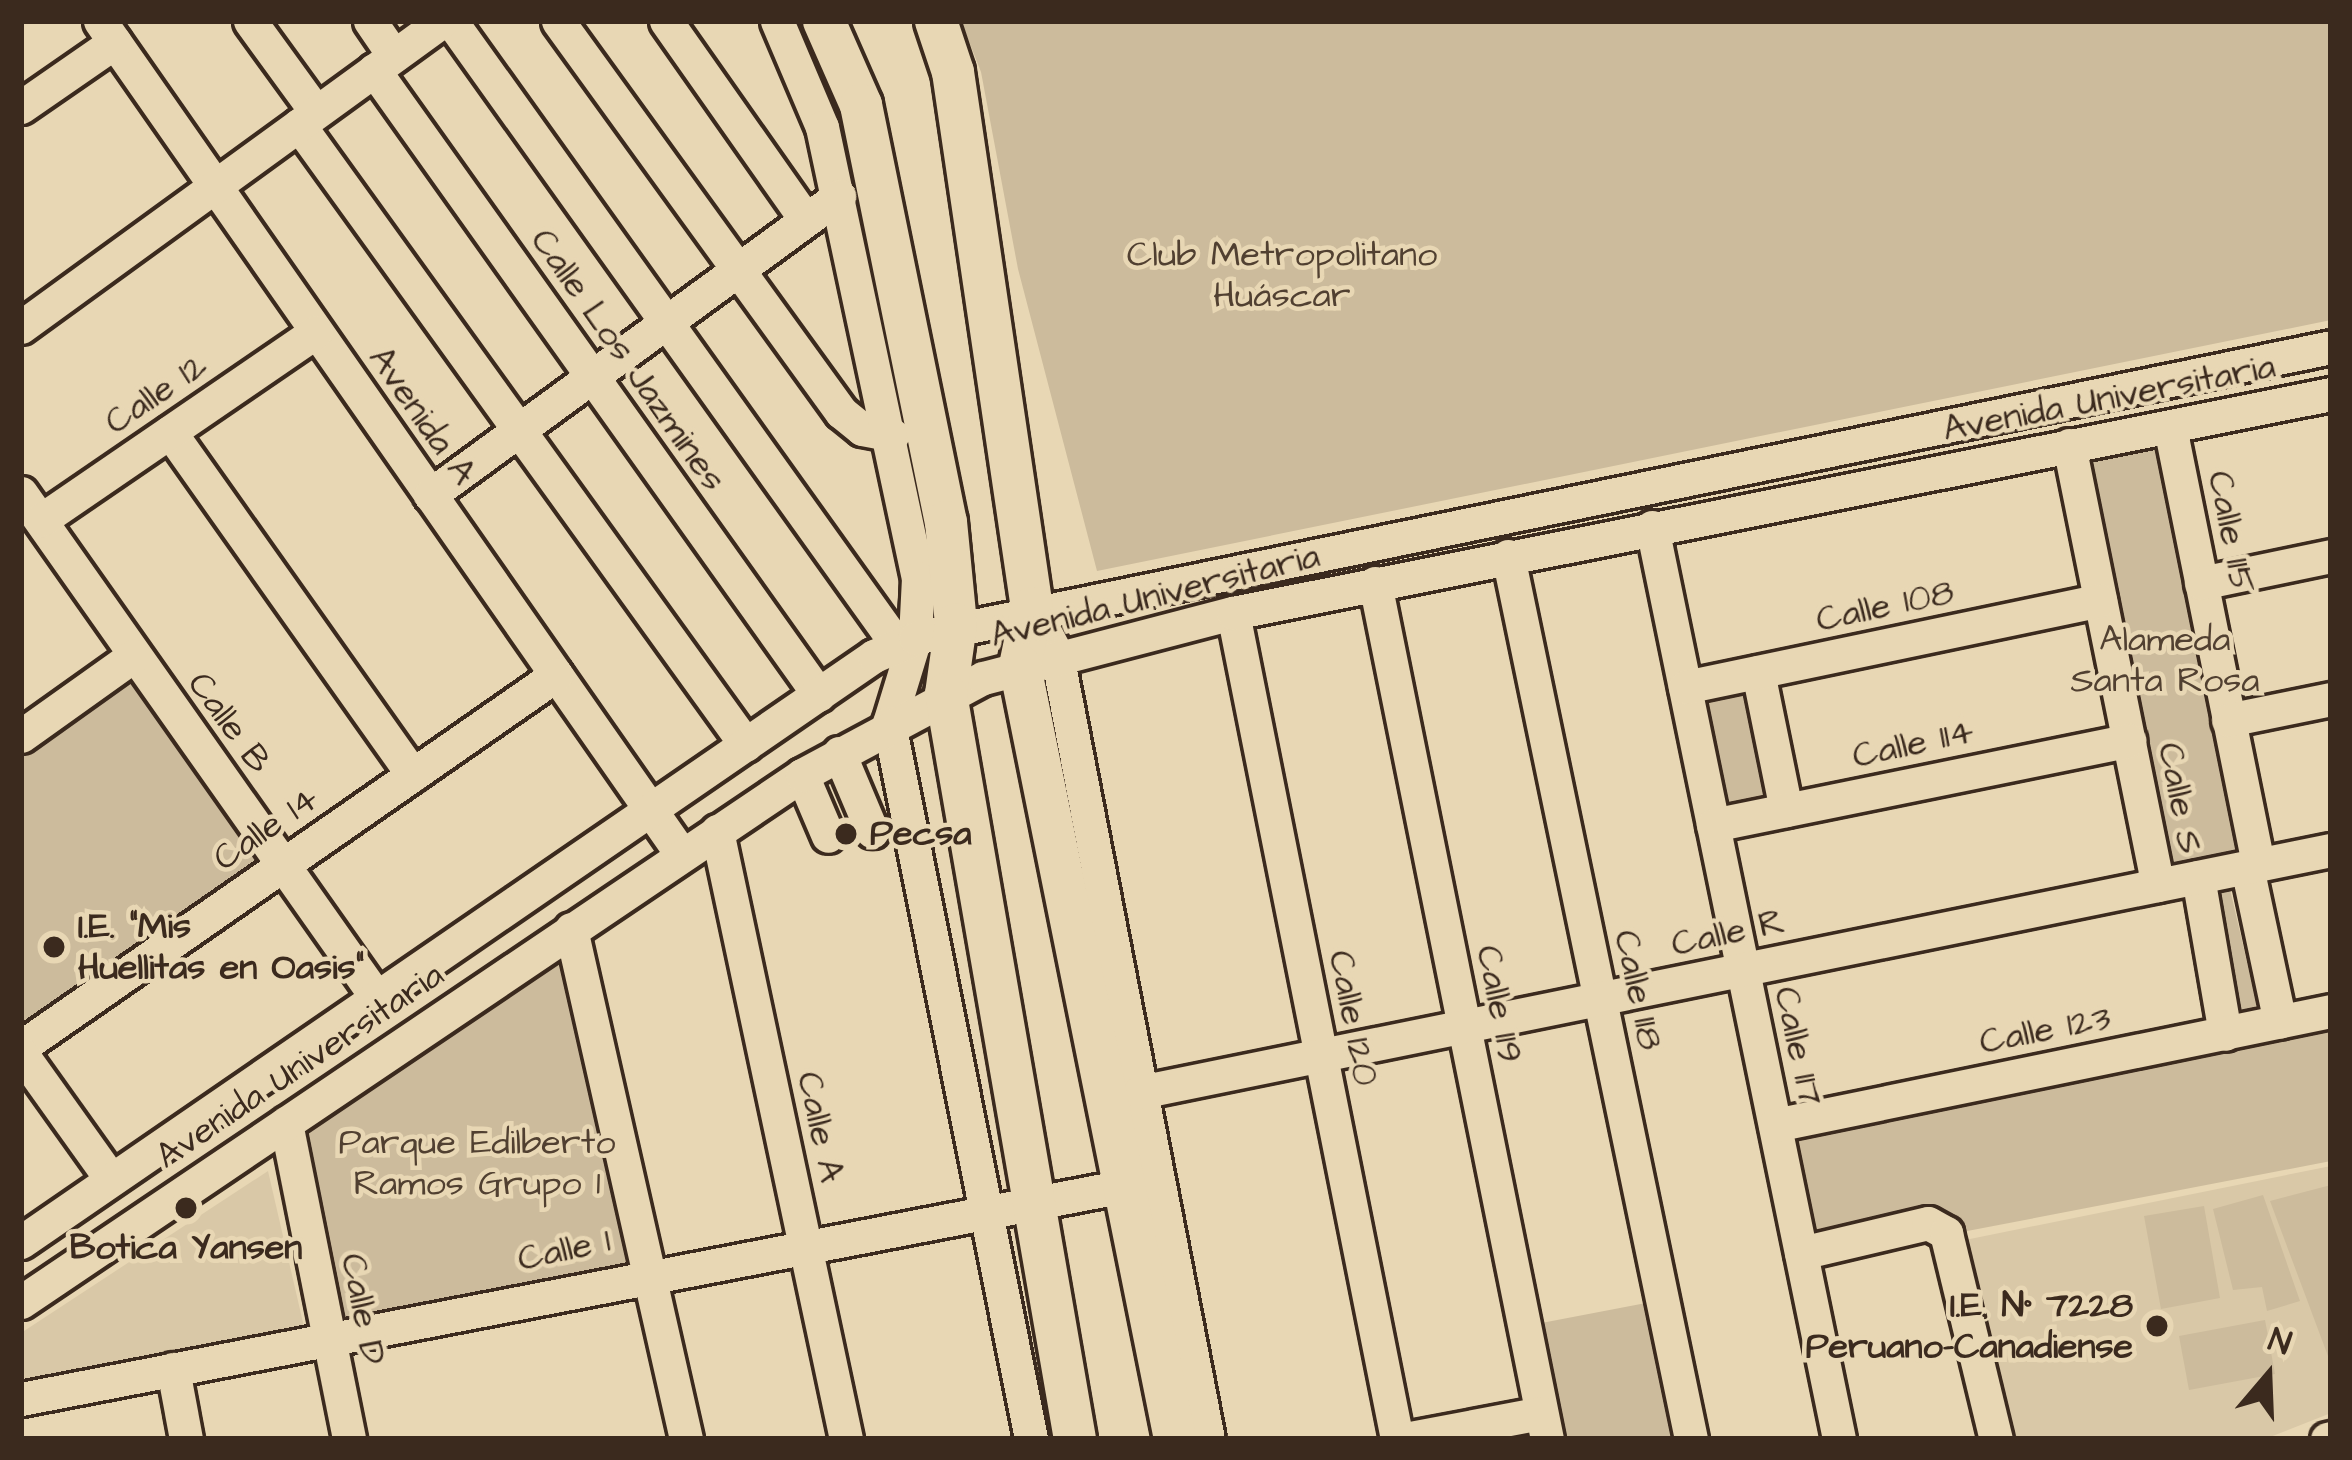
<!DOCTYPE html>
<meta charset="utf-8">
<style>
body{margin:0}
#map{position:relative;width:2352px;height:1460px;overflow:hidden;background:#e8d7b4;font-family:"Architects Daughter",sans-serif}
div>[style]{position:absolute}
.built>*{inset:0;background:#d9c8a7}
.green>*{inset:0;background:#ccbb9c}
.roads{filter:drop-shadow(3px 0 #3b2a1e) drop-shadow(-3px 0 #3b2a1e) drop-shadow(0 3px #3b2a1e) drop-shadow(0 -3px #3b2a1e)}
.minor>*{height:33px;margin:-16.5px;padding:0 16.5px;transform-origin:16.5px;border-radius:16.5px;background:#e8d7b4}
.major>*{height:42px;margin:-21px;padding:0 21px;transform-origin:21px;border-radius:21px;background:#e8d7b4}
.dots>*{width:33px;height:33px;translate:-50% -50%;box-sizing:border-box;border:6px solid #e8d7b4;border-radius:50%}
span{translate:-50% -50%;white-space:nowrap;text-align:center;line-height:1.15;-webkit-text-stroke:9px #e8d7b4;paint-order:stroke}
.park-label{font-size:36px;color:#514031}
.street-label{font-size:36px;color:#3b2a1e}
.poi-label{font-size:36px;color:#3b2a1e;font-weight:700}
.left{translate:0 -50%;text-align:left}
.right{translate:-100% -50%;text-align:right}
.frame{position:absolute;inset:0;border:24px solid #3b2a1e;pointer-events:none}
.north{position:absolute;left:2208px;top:1316px;width:120px;height:120px;-webkit-text-stroke:9px #e8d7b4;paint-order:stroke;rotate:19deg;font-size:33px;font-weight:700;line-height:48px;text-align:center;color:#3b2a1e}
.north::after{content:'';display:block;margin:auto;width:42px;height:54px;background:#3b2a1e;clip-path:polygon(50% 0,100% 100%,50% 72%,0 100%)}
</style>
<div id="map">
<div class="built">
<div style="clip-path:polygon(2331px 1166px,2331px 1413px,2265px 1439px,2006px 1439px,1965px 1240px)"></div>
<div style="clip-path:polygon(268px 1171px,304px 1327px,21px 1384px,21px 1333px)"></div>
</div>
<div class="green">
<div style="clip-path:polygon(961px 21px,2331px 21px,2331px 320px,1097px 571px,1018px 269px,981px 72px)"></div>
<div style="clip-path:polygon(2164px 448px,2245px 857px,2167px 872px,2086px 463px)"></div>
<div style="clip-path:polygon(142px 672px,272px 861px,21px 1031px,21px 756px)"></div>
<div style="clip-path:polygon(1749px 688px,1770px 797px,1725px 812px,1701px 693px)"></div>
<div style="clip-path:polygon(2229px 885px,2257px 1005px,2240px 1017px,2217px 888px)"></div>
<div style="clip-path:polygon(560px 957px,631px 1264px,343px 1320px,307px 1121px)"></div>
<div style="clip-path:polygon(2331px 1028px,2331px 1161px,1962px 1232px,1949px 1214px,1925px 1208px,1813px 1230px,1793px 1136px)"></div>
<div style="clip-path:polygon(2331px 1185px,2331px 1354px,2328px 1356px,2270px 1201px)"></div>
<div style="clip-path:polygon(2263px 1195px,2300px 1301px,2267px 1311px,2262px 1287px,2233px 1290px,2213px 1209px)"></div>
<div style="clip-path:polygon(2204px 1206px,2220px 1298px,2161px 1309px,2144px 1216px)"></div>
<div style="clip-path:polygon(1646px 1303px,1672px 1439px,1554px 1439px,1531px 1325px)"></div>
<div style="clip-path:polygon(2265px 1320px,2275px 1374px,2189px 1390px,2179px 1336px)"></div>
</div>
<div class="roads">
<div class="minor">
<div style="left:100px;top:21px;width:1017px;rotate:55.09deg"></div>
<div style="left:250px;top:21px;width:112px;rotate:54deg"></div>
<div style="left:370px;top:21px;width:42px;rotate:55.6deg"></div>
<div style="left:451px;top:21px;width:767px;rotate:54.44deg"></div>
<div style="left:558px;top:21px;width:483px;rotate:54.1deg"></div>
<div style="left:841px;top:412px;width:27px;rotate:39deg"></div>
<div style="left:862px;top:429px;width:31px;rotate:11deg"></div>
<div style="left:666px;top:21px;width:243px;rotate:54.9deg"></div>
<div style="left:777px;top:21px;width:115px;rotate:67deg"></div>
<div style="left:822px;top:127px;width:461px;rotate:78deg"></div>
<div style="left:918px;top:578px;width:60px;rotate:92.9deg"></div>
<div style="left:915px;top:638px;width:89px;rotate:107deg"></div>
<div style="left:889px;top:723px;width:730px;rotate:78.78deg"></div>
<div style="left:374px;top:70px;width:767px;rotate:54.55deg"></div>
<div style="left:21px;top:107px;width:114px;rotate:-34.7deg"></div>
<div style="left:299px;top:125px;width:764px;rotate:54.21deg"></div>
<div style="left:21px;top:327px;width:520px;rotate:-36.01deg"></div>
<div style="left:2170px;top:427px;width:447px;rotate:78.6deg"></div>
<div style="left:170px;top:432px;width:420px;rotate:54.7deg"></div>
<div style="left:2069px;top:445px;width:449px;rotate:78.6deg"></div>
<div style="left:21px;top:493px;width:618px;rotate:54.82deg"></div>
<div style="left:430px;top:495px;width:507px;rotate:-36.17deg"></div>
<div style="left:41px;top:520px;width:333px;rotate:-34.4deg"></div>
<div style="left:1652px;top:527px;width:931px;rotate:78.41deg"></div>
<div style="left:1508px;top:556px;width:902px;rotate:78.29deg"></div>
<div style="left:1375px;top:583px;width:873px;rotate:78.64deg"></div>
<div style="left:2201px;top:583px;width:133px;rotate:-11.7deg"></div>
<div style="left:1233px;top:613px;width:842px;rotate:78.77deg"></div>
<div style="left:1047px;top:636px;width:21px;rotate:62deg"></div>
<div style="left:1057px;top:655px;width:798px;rotate:79.1deg"></div>
<div style="left:1758px;top:672px;width:141px;rotate:78.5deg"></div>
<div style="left:1685px;top:687px;width:424px;rotate:-11.8deg"></div>
<div style="left:2228px;top:720px;width:105px;rotate:-11.5deg"></div>
<div style="left:21px;top:736px;width:138px;rotate:-35.5deg"></div>
<div style="left:839px;top:753px;width:85px;rotate:67.1deg"></div>
<div style="left:802px;top:775px;width:66px;rotate:66.9deg"></div>
<div style="left:1713px;top:825px;width:425px;rotate:-11.5deg"></div>
<div style="left:717px;top:831px;width:622px;rotate:78.02deg"></div>
<div style="left:2247px;top:867px;width:158px;rotate:78deg"></div>
<div style="left:2198px;top:877px;width:159px;rotate:80.2deg"></div>
<div style="left:571px;top:929px;width:523px;rotate:77.29deg"></div>
<div style="left:21px;top:1047px;width:652px;rotate:-34.81deg"></div>
<div style="left:21px;top:1053px;width:153px;rotate:54.5deg"></div>
<div style="left:1140px;top:1092px;width:1215px;rotate:-11.49deg"></div>
<div style="left:286px;top:1123px;width:322px;rotate:78.7deg"></div>
<div style="left:1775px;top:1125px;width:568px;rotate:-11.59deg"></div>
<div style="left:21px;top:1242px;width:1035px;rotate:-34.49deg"></div>
<div style="left:874px;top:656px;width:45px;rotate:-23.7deg"></div>
<div style="left:915px;top:638px;width:1446px;rotate:-11.61deg"></div>
<div style="left:1801px;top:1253px;width:130px;rotate:-13.3deg"></div>
<div style="left:1928px;top:1223px;width:21px;rotate:29deg"></div>
<div style="left:1946px;top:1233px;width:212px;rotate:76.4deg"></div>
<div style="left:21px;top:1302px;width:942px;rotate:-34.01deg"></div>
<div style="left:802px;top:775px;width:205px;rotate:-28.2deg"></div>
<div style="left:983px;top:678px;width:258px;rotate:-14.6deg"></div>
<div style="left:1233px;top:613px;width:1120px;rotate:-11.28deg"></div>
<div style="left:173px;top:1369px;width:71px;rotate:79.5deg"></div>
<div style="left:21px;top:1399px;width:1123px;rotate:-10.93deg"></div>
<div style="left:1405px;top:1439px;width:138px;rotate:-10.8deg"></div>
<div style="left:2327px;top:1439px;width:4px;rotate:-14deg"></div>
</div>
<div class="major">
<div style="left:824px;top:21px;width:92px;rotate:66.2deg"></div>
<div style="left:861px;top:105px;width:426px;rotate:78.5deg"></div>
<div style="left:946px;top:522px;width:102px;rotate:84.4deg"></div>
<div style="left:956px;top:624px;width:71px;rotate:98.1deg"></div>
<div style="left:946px;top:694px;width:756px;rotate:80.18deg"></div>
<div style="left:936px;top:21px;width:54px;rotate:71.6deg"></div>
<div style="left:953px;top:72px;width:542px;rotate:81.62deg"></div>
<div style="left:1032px;top:608px;width:59px;rotate:101.7deg"></div>
<div style="left:1020px;top:666px;width:788px;rotate:78.66deg"></div>
</div>
</div>
<div class="dots">
<div style="left:846px;top:834px;background:#3b2a1e"></div>
<div style="left:54px;top:947px;background:#3b2a1e"></div>
<div style="left:186px;top:1208px;background:#3b2a1e"></div>
<div style="left:2157px;top:1326px;background:#3b2a1e"></div>
</div>
<div class="park-label">
<span style="left:1282px;top:275px">Club Metropolitano<br>Huáscar</span>
<span style="left:2165px;top:660px">Alameda<br>Santa Rosa</span>
<span style="left:477px;top:1163px">Parque Edilberto<br>Ramos Grupo 1</span>
</div>
<div class="street-label">
<span style="left:628px;top:360px;rotate:55deg">Calle Los Jazmines</span>
<span style="left:156px;top:394px;rotate:-34deg">Calle 12</span>
<span style="left:2109px;top:398px;rotate:-11deg">Avenida Universitaria</span>
<span style="left:422px;top:416px;rotate:55deg">Avenida A</span>
<span style="left:2231px;top:532px;rotate:79deg">Calle 115</span>
<span style="left:1155px;top:596px;rotate:-14deg">Avenida Universitaria</span>
<span style="left:1885px;top:606px;rotate:-12deg">Calle 108</span>
<span style="left:229px;top:723px;rotate:54deg">Calle B</span>
<span style="left:1913px;top:744px;rotate:-12deg">Calle 114</span>
<span style="left:2180px;top:798px;rotate:79deg">Calle S</span>
<span style="left:266px;top:829px;rotate:-35deg">Calle 14</span>
<span style="left:1728px;top:933px;rotate:-12deg">Calle R</span>
<span style="left:1638px;top:990px;rotate:78deg">Calle 118</span>
<span style="left:1499px;top:1004px;rotate:79deg">Calle 119</span>
<span style="left:1353px;top:1018px;rotate:79deg">Calle 120</span>
<span style="left:2045px;top:1030px;rotate:-11deg">Calle 123</span>
<span style="left:1798px;top:1046px;rotate:78deg">Calle 117</span>
<span style="left:300px;top:1066px;rotate:-34deg">Avenida Universitaria</span>
<span style="left:820px;top:1127px;rotate:78deg">Calle A</span>
<span style="left:564px;top:1250px;rotate:-12deg">Calle 1</span>
<span style="left:363px;top:1309px;rotate:79deg">Calle D</span>
</div>
<div class="poi-label">
<span class="left" style="left:870px;top:834px">Pecsa</span>
<span class="left" style="left:78px;top:947px">I.E. "Mis<br>Huellitas en Oasis"</span>
<span style="left:186px;top:1248px">Botica Yansen</span>
<span class="right" style="left:2133px;top:1326px">I.E. N° 7228<br>Peruano-Canadiense</span>
</div>
<div class="frame"></div>
<div class="north">N</div>
</div>
